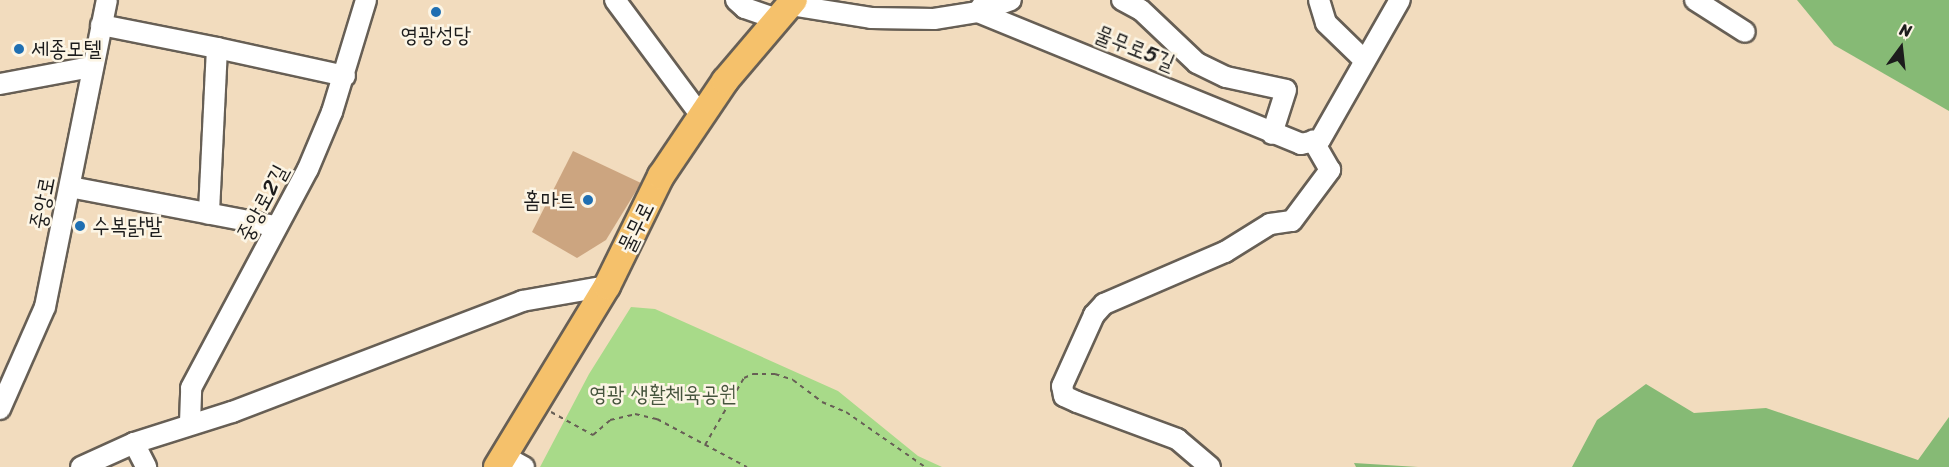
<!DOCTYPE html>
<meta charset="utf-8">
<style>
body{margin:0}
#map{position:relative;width:1949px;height:467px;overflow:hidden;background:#f2dcbe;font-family:Sriracha,"Poor Story",sans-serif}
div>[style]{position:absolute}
.green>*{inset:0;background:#a8da89}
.forest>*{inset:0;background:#86ba75}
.building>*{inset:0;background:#cca580}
.path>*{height:2px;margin-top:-1px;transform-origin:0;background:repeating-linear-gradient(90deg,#675f55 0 4.5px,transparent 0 9px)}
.roads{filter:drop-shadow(2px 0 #675f55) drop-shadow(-2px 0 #675f55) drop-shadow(0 2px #675f55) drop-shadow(0 -2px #675f55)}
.minor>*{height:20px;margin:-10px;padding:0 10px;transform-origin:10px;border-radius:10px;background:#fff}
.major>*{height:26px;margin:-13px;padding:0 13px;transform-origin:13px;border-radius:13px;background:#f5c16b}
.dots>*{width:16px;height:16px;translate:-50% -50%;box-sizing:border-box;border:3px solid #fcf5e5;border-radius:50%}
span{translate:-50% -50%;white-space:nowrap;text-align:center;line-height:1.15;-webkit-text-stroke:5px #fcf5e5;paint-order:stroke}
.poi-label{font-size:22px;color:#1c1c1c}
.left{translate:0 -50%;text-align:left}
.right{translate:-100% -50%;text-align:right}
.street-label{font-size:22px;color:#1c1c1c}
.park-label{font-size:22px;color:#46553d}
.north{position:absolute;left:1871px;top:18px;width:60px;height:60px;-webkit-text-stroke:4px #fcf5e5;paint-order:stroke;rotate:15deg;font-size:16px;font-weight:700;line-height:24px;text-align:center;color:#1c1c1c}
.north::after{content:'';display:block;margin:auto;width:21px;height:27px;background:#1c1c1c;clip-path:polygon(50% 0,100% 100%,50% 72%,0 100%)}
</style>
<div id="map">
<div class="green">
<div style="clip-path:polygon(631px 307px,655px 309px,838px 391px,918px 456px,942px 467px,540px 467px,589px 374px)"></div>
</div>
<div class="forest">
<div style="clip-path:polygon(1797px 0,1949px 0,1949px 111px,1834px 45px)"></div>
<div style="clip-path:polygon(1646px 384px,1694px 413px,1766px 408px,1918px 460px,1949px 417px,1949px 467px,1572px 467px,1597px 420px)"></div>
<div style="clip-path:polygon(1354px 463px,1418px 467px,1419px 467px,1356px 467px)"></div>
</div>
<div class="building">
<div style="clip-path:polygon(573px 151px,641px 183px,606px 240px,577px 258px,532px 232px)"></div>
</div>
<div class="path">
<div style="left:551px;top:412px;width:48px;rotate:28.7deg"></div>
<div style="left:593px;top:435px;width:23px;rotate:-41deg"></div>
<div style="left:610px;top:420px;width:26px;rotate:-13deg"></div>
<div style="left:635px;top:414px;width:23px;rotate:13deg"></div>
<div style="left:657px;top:419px;width:102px;rotate:28.1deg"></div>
<div style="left:705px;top:445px;width:78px;rotate:-59.8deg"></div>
<div style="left:744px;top:378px;width:10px;rotate:-24deg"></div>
<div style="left:753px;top:374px;width:22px"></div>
<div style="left:775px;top:374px;width:19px;rotate:18deg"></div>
<div style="left:793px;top:380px;width:36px;rotate:37deg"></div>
<div style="left:822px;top:402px;width:26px;rotate:23deg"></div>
<div style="left:846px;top:412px;width:96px;rotate:34.8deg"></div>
</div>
<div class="roads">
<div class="minor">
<div style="left:615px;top:0;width:144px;rotate:53.4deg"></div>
<div style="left:736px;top:0;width:12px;rotate:42deg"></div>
<div style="left:745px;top:8px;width:36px;rotate:19deg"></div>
<div style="left:986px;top:0;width:14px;rotate:124deg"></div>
<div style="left:978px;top:12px;width:349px;rotate:22.2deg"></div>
<div style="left:1301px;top:144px;width:19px;rotate:-12deg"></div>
<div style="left:1320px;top:140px;width:161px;rotate:-60.3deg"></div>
<div style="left:1122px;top:0;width:21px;rotate:28deg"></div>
<div style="left:1141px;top:10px;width:77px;rotate:43.4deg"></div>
<div style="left:1197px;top:63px;width:32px;rotate:26deg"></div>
<div style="left:1226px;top:77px;width:61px;rotate:12.2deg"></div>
<div style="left:1286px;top:90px;width:46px;rotate:107.7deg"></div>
<div style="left:1319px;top:0;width:24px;rotate:73deg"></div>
<div style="left:1326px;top:23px;width:53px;rotate:44.2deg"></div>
<div style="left:1695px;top:0;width:59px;rotate:32.6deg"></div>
<div style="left:790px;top:5px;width:82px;rotate:9.1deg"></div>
<div style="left:871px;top:18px;width:63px;rotate:0.9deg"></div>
<div style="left:934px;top:19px;width:45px;rotate:-9deg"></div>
<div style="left:978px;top:12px;width:35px;rotate:-20deg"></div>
<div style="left:101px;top:25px;width:118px;rotate:11.2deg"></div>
<div style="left:217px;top:48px;width:166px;rotate:92.8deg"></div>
<div style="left:217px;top:48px;width:131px;rotate:12.3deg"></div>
<div style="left:0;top:84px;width:93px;rotate:-10.6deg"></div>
<div style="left:70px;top:187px;width:208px;rotate:10.8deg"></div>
<div style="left:0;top:409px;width:111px;rotate:-66.2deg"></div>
<div style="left:45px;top:307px;width:313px;rotate:-78.6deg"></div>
<div style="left:190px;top:423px;width:35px;rotate:-88deg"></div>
<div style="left:191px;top:388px;width:248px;rotate:-61.9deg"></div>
<div style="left:308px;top:169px;width:62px;rotate:-67.2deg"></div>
<div style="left:332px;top:112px;width:117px;rotate:-73.1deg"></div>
<div style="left:134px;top:443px;width:27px;rotate:63deg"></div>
<div style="left:504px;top:456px;width:23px;rotate:29deg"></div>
<div style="left:81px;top:467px;width:58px;rotate:-24.4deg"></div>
<div style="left:134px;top:443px;width:103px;rotate:-17.6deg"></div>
<div style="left:232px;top:412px;width:311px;rotate:-20.9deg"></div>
<div style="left:522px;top:301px;width:86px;rotate:-10deg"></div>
<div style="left:1210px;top:467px;width:43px;rotate:-139.7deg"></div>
<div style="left:1177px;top:439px;width:107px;rotate:-159.7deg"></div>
<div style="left:1077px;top:402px;width:14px;rotate:-155deg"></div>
<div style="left:1064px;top:396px;width:10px;rotate:-101deg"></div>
<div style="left:1062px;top:386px;width:78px;rotate:-65.7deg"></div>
<div style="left:1094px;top:315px;width:15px;rotate:-48deg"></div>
<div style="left:1104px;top:304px;width:132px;rotate:-23.3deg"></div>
<div style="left:1225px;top:252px;width:53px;rotate:-31.9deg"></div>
<div style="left:1270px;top:224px;width:22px;rotate:-8deg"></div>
<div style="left:1292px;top:221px;width:64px;rotate:-53.3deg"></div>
<div style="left:1330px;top:170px;width:34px;rotate:-120deg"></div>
</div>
<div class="major">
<div style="left:497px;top:467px;width:212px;rotate:-58.7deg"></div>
<div style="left:607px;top:286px;width:123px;rotate:-63.9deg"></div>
<div style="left:661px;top:176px;width:115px;rotate:-56deg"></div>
<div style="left:725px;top:81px;width:106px;rotate:-49.6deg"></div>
</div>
</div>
<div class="dots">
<div style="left:436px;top:12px;background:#1f6fb2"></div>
<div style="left:19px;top:49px;background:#1f6fb2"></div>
<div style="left:588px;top:200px;background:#1f6fb2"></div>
<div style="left:80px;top:226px;background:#1f6fb2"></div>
</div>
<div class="poi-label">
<span style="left:436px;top:35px">영광성당</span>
<span class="left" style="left:31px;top:49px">세종모텔</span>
<span class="right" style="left:576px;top:200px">홈마트</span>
<span class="left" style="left:92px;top:226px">수복닭발</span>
</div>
<div class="street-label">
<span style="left:1135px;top:48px;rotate:22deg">물무로5길</span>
<span style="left:42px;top:203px;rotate:-79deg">중앙로</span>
<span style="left:262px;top:203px;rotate:-62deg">중앙로2길</span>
<span style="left:636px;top:227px;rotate:-64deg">물무로</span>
</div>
<div class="park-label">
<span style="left:663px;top:394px">영광 생활체육공원</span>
</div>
<div class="north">N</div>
</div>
